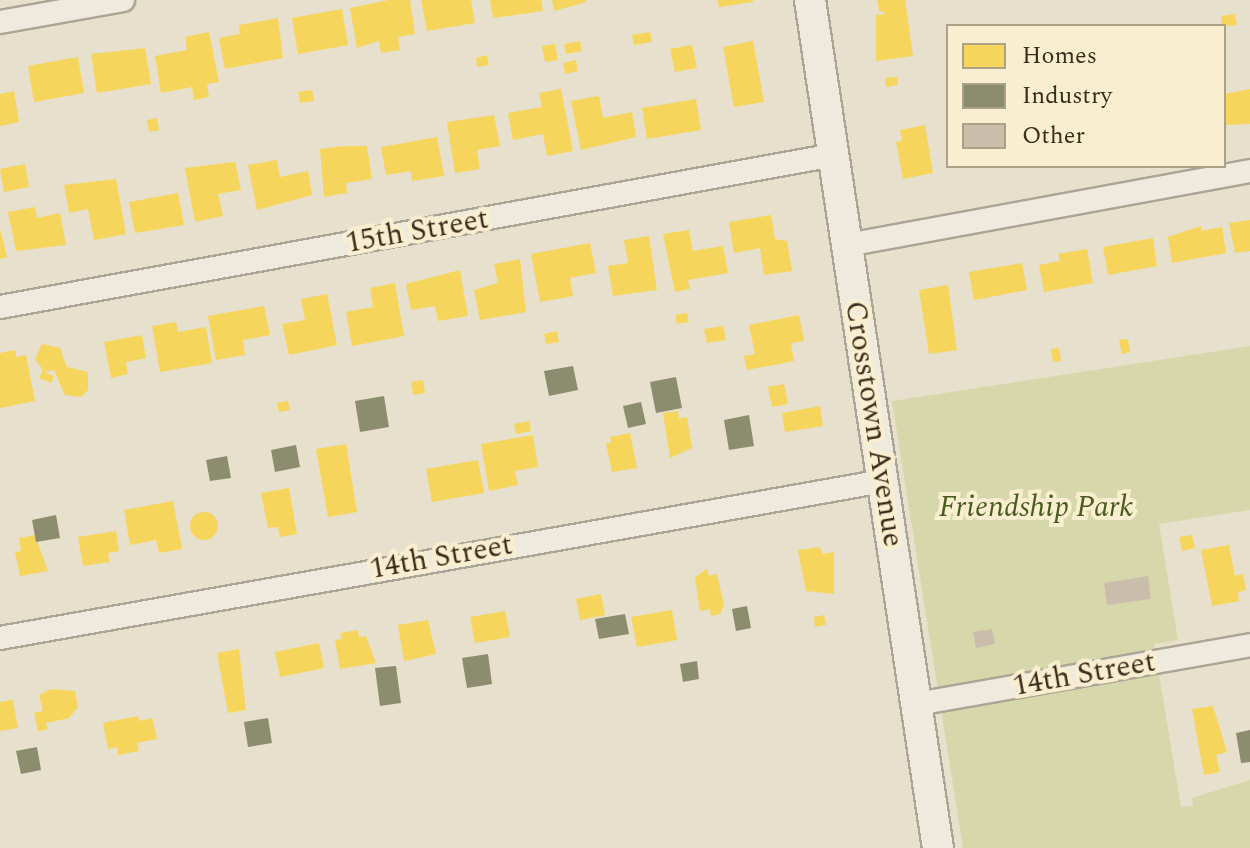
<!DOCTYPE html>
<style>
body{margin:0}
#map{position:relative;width:1250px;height:848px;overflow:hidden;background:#e7e0cc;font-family:Spectral,serif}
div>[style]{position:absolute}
.green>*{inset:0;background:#d6d8ac}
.homes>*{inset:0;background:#f6d55c}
.round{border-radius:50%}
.industry>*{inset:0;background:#8c8c6e}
.building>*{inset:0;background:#cbbdac}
.roads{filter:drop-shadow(2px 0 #aca495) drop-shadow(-2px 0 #aca495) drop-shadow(0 2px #aca495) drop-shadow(0 -2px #aca495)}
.street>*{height:22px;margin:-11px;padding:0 11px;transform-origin:11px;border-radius:11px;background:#eeeade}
.secondary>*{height:30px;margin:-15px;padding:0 15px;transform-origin:15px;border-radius:15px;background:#eeeade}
span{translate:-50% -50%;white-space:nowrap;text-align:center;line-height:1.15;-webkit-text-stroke:8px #f9efd0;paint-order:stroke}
.street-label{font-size:30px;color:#3c2c1c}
.park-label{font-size:30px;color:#4a5b20;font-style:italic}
.legend{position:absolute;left:946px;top:24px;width:280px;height:144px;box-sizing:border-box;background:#f9efd0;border:2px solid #ada188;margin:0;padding:10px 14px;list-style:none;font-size:24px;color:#3c2c1c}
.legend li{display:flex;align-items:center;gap:16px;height:40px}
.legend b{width:40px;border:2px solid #ada188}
</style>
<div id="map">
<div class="green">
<div style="clip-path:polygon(1250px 346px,1250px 510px,1159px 524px,1178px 640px,1154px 644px,1181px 807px,1193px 806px,1192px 798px,1250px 780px,1250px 848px,963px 848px,892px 401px)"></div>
</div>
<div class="homes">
<div style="clip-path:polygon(389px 0,410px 0,415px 34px,398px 37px,400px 50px,381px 53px,379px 41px,357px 48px,350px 8px)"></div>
<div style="clip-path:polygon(421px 0,471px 0,475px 23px,427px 31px)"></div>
<div style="clip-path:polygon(490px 0,541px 0,543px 11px,493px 18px)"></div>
<div style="clip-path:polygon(552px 0,586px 0,586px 2px,554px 11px)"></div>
<div style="clip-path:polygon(717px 0,753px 0,753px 2px,719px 7px)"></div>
<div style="clip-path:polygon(877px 0,905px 0,913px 56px,876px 61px,876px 15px,886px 14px,879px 10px)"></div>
<div style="clip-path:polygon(342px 9px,348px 45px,298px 54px,292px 18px)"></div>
<div style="clip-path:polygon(1235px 14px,1237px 25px,1222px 26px,1221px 16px)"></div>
<div style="clip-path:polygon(278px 18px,283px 58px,225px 69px,219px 38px,240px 34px,239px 25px)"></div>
<div style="clip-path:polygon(209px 32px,219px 82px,207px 84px,209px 97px,194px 100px,192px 87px,161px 93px,155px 56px,187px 50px,185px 37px)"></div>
<div style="clip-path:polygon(650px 32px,652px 42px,634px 45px,632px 35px)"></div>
<div style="clip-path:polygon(580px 41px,582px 51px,566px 54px,564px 44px)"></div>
<div style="clip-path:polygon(753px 41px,764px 102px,734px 107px,723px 47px)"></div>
<div style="clip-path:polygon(555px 44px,558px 60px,545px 62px,542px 46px)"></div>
<div style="clip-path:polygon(692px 45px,697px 68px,675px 72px,670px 49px)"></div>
<div style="clip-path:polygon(145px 48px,151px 84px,97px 93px,91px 54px)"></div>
<div style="clip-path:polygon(487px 55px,489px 65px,477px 67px,476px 58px)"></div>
<div style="clip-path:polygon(78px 57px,84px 93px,34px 102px,28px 66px)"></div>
<div style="clip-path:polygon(576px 60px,578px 71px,565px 74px,563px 63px)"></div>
<div style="clip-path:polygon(897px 77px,898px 85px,886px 87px,885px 78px)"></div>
<div style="clip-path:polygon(561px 89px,573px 151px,547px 156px,543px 134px,513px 140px,508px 113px,542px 107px,539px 93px)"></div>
<div style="clip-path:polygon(1250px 89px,1250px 124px,1224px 125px,1224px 94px)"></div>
<div style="clip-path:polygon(312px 90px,314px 101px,300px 103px,298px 92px)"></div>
<div style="clip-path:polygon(14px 91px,19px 122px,0 126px,0 94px)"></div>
<div style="clip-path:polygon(599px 96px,603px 118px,632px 112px,636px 137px,581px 150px,571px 101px)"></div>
<div style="clip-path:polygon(696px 99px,701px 130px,647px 139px,642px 108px)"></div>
<div style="clip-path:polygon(494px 115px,500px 146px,477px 150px,480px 169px,455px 173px,447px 122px)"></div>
<div style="clip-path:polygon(157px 118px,159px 130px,149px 132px,147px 120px)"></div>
<div style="clip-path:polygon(925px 125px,933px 173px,903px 179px,896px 142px,902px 141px,900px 130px)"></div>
<div style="clip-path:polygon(437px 137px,444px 176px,412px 181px,411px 171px,386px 175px,381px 147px)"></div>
<div style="clip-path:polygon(345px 146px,367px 146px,372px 179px,346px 183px,347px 193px,324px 197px,320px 149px)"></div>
<div style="clip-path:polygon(277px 160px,280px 177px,308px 171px,312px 195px,257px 210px,248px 165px)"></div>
<div style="clip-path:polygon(235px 162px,241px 190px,218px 194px,223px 216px,195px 222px,185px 168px)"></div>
<div style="clip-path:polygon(25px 164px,29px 187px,4px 192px,0 169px)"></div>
<div style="clip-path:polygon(116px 179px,126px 234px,94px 240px,88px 209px,69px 213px,64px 185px)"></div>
<div style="clip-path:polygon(178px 193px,184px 225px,135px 233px,129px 202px)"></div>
<div style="clip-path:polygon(35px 207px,37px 218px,60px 213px,66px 245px,16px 251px,8px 212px)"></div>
<div style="clip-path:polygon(771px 215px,775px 239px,787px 241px,792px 271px,764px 275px,760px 248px,734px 253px,729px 222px)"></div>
<div style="clip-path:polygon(1250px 220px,1250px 251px,1235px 253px,1229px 223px)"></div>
<div style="clip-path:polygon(1201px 226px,1201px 231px,1222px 227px,1226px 253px,1172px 263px,1168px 237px)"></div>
<div style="clip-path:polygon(0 229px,7px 257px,0 259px)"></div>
<div style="clip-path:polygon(689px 230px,693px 251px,723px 246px,728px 273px,688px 280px,690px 289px,675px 292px,663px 234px)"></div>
<div style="clip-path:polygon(649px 236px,657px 290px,613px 296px,608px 266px,628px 263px,624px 240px)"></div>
<div style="clip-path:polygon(1153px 238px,1157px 266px,1108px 275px,1103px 247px)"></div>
<div style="clip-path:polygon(590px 243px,596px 273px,570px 278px,573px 296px,540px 302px,531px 254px)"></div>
<div style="clip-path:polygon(1087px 249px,1093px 283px,1044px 292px,1039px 265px,1060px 261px,1058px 254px)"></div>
<div style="clip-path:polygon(520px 259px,526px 312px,480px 320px,474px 290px,498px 283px,494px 264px)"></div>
<div style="clip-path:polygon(1022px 263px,1027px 290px,974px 300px,969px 272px)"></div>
<div style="clip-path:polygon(460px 270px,468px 316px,438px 321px,435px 306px,411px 310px,406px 284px)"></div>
<div style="clip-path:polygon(395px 283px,404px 336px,352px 346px,346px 312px,373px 307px,370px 288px)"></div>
<div style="clip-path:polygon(948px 285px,957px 350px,929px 354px,919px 290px)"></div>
<div style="clip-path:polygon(327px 294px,337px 345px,289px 355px,282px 324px,305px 320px,301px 299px)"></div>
<div style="clip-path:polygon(264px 306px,270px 335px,243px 340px,245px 355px,216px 360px,208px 316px)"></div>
<div style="clip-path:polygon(687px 313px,689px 322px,677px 324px,675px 315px)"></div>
<div style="clip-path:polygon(799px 315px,804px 341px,791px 343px,794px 361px,747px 370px,744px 356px,755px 354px,749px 325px)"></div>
<div style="clip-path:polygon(176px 322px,178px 332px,206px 327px,212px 363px,160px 372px,152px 326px)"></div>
<div style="clip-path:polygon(723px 326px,726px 340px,707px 343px,704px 329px)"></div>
<div style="clip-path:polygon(557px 331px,559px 342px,546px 344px,544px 334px)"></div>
<div style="clip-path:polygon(142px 335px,146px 358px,126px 362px,128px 374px,111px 378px,104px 342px)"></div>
<div style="clip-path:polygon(1128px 339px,1130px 352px,1122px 354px,1119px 340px)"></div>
<div style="clip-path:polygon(42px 344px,60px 348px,67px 367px,88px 372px,88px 390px,81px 397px,65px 395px,54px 370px,44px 372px,54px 376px,51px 383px,39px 378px,43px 370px,35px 359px)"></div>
<div style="clip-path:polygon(1059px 348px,1061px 361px,1053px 362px,1051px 349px)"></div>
<div style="clip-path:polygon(15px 350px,16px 357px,26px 355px,35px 401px,0 408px,0 353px)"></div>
<div style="clip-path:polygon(423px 380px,425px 393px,413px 395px,411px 382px)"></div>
<div style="clip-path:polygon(784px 384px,788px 404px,772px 407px,768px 387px)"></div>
<div style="clip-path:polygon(288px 401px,290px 410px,279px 412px,277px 403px)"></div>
<div style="clip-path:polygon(820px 406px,823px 426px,785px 432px,782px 413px)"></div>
<div style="clip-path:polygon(678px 411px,679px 419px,687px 417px,692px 448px,670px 458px,663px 413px)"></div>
<div style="clip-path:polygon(529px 421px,531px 431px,516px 434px,514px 424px)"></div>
<div style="clip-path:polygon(630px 433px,637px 468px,612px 472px,606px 443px,611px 443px,610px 437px)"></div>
<div style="clip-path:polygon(533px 435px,538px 467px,515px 471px,518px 485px,489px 491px,481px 444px)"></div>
<div style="clip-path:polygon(346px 444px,357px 512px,328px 517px,316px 449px)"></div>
<div style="clip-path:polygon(478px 460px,484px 493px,432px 502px,426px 469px)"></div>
<div style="clip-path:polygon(289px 488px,297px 534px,280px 537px,278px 527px,268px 528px,261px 493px)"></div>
<div style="clip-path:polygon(173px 501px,182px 549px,159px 553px,156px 540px,130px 545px,124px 510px)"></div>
<div class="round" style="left:190px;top:512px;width:28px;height:28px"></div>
<div style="clip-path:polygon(116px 531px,119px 551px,108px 553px,110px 562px,83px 566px,78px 537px)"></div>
<div style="clip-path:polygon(35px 535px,48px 571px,20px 576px,15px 552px,21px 551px,19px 538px)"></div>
<div style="clip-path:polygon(1192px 535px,1195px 548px,1182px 551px,1179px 537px)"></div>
<div style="clip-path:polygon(1229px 545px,1235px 576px,1243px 574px,1246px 590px,1238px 592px,1239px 601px,1212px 606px,1201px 550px)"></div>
<div style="clip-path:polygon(819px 547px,823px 554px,834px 552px,834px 594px,806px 591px,798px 550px)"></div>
<div style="clip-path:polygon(707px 569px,709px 576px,717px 574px,724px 605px,720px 614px,711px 616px,710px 609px,700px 611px,695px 577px)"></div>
<div style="clip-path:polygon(601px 594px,605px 615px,580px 620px,576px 599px)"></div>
<div style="clip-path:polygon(672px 610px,677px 640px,637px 647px,631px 617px)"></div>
<div style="clip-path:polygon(505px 611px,510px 637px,475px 643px,470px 617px)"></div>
<div style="clip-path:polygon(824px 615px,826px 625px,815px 627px,814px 617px)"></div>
<div style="clip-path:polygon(428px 620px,436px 654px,404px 661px,398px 625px)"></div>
<div style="clip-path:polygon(358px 630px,359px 637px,366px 636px,376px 663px,340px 669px,335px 640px,342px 639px,340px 633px)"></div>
<div style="clip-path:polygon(319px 643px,324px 668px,280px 677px,275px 652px)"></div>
<div style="clip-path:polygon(239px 649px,246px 710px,228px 713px,217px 653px)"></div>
<div style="clip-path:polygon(51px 689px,75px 691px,78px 707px,69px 718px,46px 723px,48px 729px,38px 731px,34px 713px,43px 711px,39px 695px)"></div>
<div style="clip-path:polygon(13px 700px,18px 728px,0 731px,0 702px)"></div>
<div style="clip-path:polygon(1213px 706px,1227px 752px,1216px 755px,1220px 772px,1204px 775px,1192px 709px)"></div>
<div style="clip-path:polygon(138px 716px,139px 721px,152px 718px,157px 739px,137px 743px,139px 751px,118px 755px,117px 747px,108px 749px,103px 723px)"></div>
</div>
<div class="industry">
<div style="clip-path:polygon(573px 366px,578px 390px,549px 396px,544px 371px)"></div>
<div style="clip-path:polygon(676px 377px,682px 408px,656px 413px,650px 382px)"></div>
<div style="clip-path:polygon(384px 396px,389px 427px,360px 432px,355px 401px)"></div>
<div style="clip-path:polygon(641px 402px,646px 424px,628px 428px,623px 406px)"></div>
<div style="clip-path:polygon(749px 415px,754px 446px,729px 450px,724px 420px)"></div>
<div style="clip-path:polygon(296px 445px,300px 467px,275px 472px,271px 450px)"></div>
<div style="clip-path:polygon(227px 456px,231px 478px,210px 481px,206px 460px)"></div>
<div style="clip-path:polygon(56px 515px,60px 538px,36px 542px,32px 520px)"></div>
<div style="clip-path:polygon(747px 606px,751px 628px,736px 631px,732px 609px)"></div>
<div style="clip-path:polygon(625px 614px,629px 634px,599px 639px,595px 619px)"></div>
<div style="clip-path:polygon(488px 654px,492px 684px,467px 688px,462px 658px)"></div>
<div style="clip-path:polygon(697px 661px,699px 679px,683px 682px,680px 664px)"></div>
<div style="clip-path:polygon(396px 666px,401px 703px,380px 706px,375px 668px)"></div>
<div style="clip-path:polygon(268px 718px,272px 743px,248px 747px,244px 722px)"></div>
<div style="clip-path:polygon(1250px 730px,1250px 762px,1241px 763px,1236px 733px)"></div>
<div style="clip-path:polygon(37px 747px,41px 770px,21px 774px,16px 751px)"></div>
</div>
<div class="building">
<div style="clip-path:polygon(1148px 576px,1151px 599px,1107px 605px,1104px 583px)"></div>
<div style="clip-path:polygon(992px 629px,995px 644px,976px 648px,973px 632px)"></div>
</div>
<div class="roads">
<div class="street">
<div style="left:0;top:22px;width:125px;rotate:-10.1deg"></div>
<div style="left:847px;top:245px;width:410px;rotate:-10.4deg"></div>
<div style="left:0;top:307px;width:848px;rotate:-10.33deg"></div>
<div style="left:0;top:638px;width:897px;rotate:-10.08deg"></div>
<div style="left:917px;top:704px;width:338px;rotate:-10deg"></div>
</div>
<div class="secondary">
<div style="left:810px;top:0;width:858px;rotate:81.42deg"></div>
</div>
</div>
<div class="street-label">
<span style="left:417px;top:231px;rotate:-10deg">15th Street</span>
<span style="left:874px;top:424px;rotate:81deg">Crosstown Avenue</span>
<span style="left:441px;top:557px;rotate:-10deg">14th Street</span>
<span style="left:1084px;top:674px;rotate:-10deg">14th Street</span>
</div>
<div class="park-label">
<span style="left:1036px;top:507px">Friendship Park</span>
</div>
<ul class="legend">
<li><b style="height:22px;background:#f6d55c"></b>Homes</li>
<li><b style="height:22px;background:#8c8c6e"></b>Industry</li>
<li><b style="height:22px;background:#cbbdac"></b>Other</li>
</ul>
</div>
